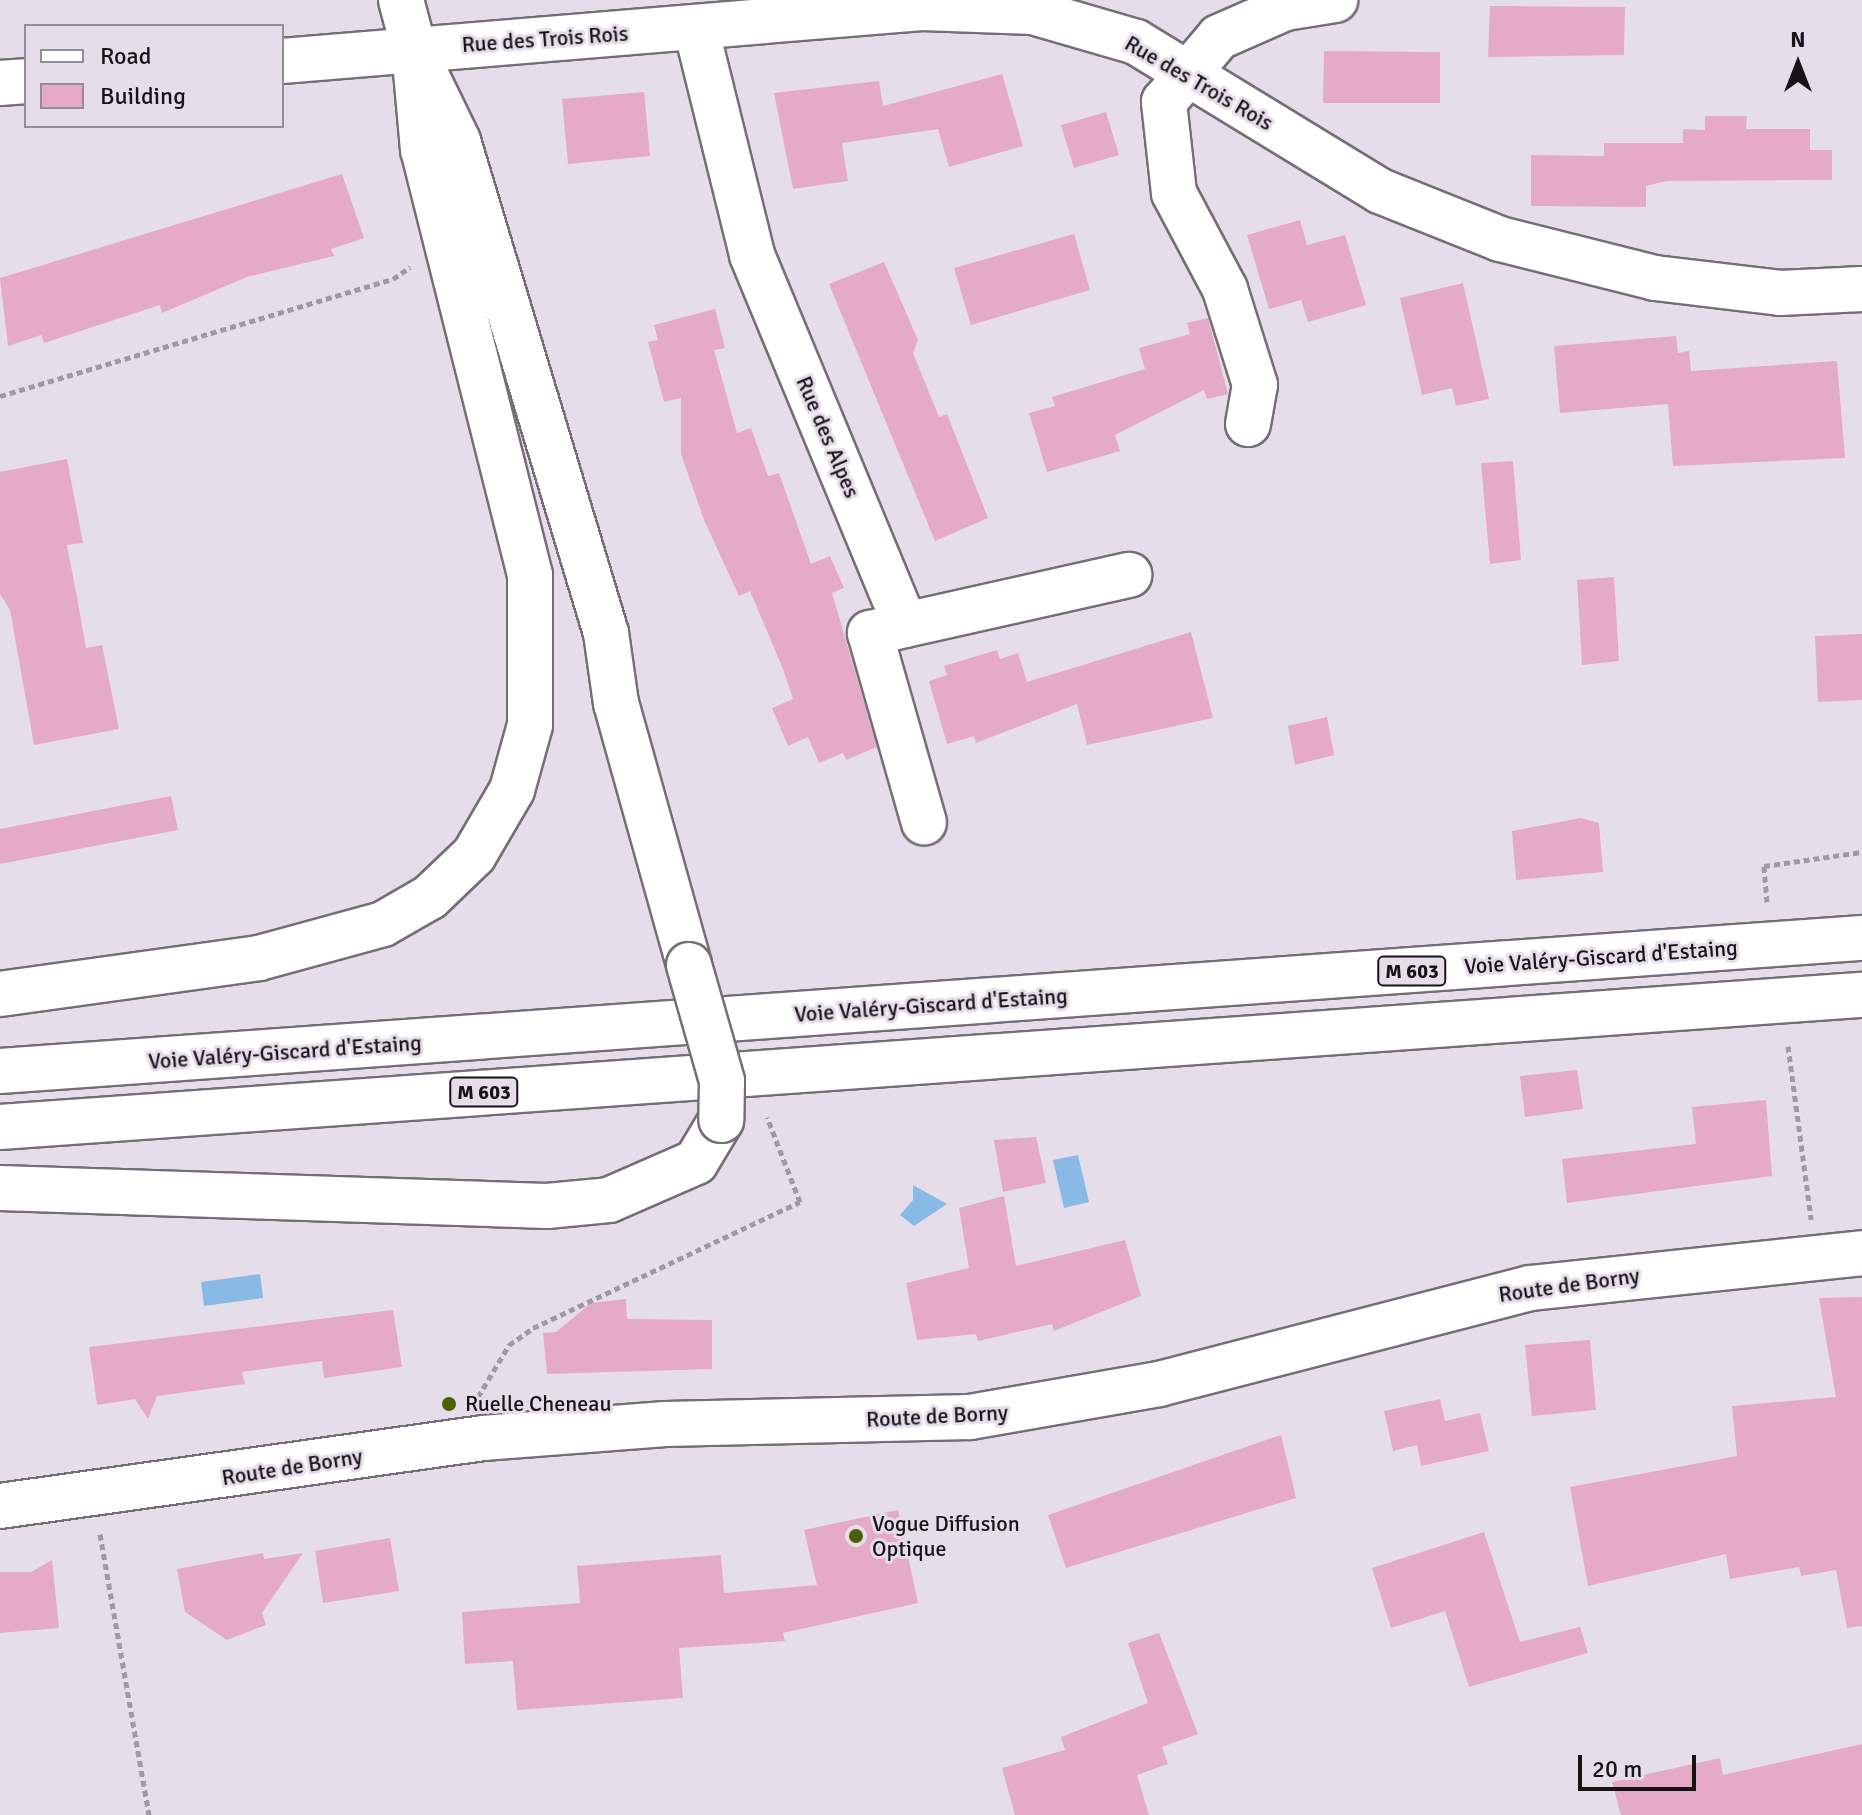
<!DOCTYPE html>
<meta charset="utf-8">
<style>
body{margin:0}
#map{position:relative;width:1862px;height:1815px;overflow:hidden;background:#e6ddeb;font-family:Signika,sans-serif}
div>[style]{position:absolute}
.water>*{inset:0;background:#89bae5}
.building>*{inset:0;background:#e6aac9}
.path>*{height:5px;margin-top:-2.5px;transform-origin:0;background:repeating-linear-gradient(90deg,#a099a4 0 6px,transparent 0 10px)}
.roads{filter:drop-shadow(2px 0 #756e79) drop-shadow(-2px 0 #756e79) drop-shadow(0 2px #756e79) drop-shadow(0 -2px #756e79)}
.minor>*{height:44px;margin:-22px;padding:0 22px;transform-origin:22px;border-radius:22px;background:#fff}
.major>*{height:44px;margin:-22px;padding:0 22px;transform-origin:22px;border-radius:22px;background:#fff}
.highway>*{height:44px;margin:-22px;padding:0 22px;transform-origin:22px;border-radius:22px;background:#fff}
.bridges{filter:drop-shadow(2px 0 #756e79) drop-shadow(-2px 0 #756e79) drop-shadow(0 2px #756e79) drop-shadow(0 -2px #756e79)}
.highway-bridge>*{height:44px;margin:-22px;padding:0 22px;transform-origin:22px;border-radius:22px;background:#fff}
.dots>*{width:22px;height:22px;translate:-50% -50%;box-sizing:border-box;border:4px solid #e6ddeb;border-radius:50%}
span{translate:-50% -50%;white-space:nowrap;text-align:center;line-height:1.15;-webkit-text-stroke:6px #e6ddeb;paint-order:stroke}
.shield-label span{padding:2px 6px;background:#e6ddeb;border:2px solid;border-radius:6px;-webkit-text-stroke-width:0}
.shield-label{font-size:20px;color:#171418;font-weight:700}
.street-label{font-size:22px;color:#171418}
.poi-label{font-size:22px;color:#171418}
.left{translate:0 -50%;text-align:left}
.legend{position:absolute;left:24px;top:24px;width:260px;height:104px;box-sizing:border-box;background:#e6ddeb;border:2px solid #938d97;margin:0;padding:10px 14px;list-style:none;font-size:24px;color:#171418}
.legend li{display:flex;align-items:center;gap:16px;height:40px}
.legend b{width:40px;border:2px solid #938d97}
.north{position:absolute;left:1758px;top:24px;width:80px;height:80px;-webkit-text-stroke:6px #e6ddeb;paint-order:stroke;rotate:0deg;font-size:22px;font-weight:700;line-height:32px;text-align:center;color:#171418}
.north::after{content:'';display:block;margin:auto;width:28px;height:36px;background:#171418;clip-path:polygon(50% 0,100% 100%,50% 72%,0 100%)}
.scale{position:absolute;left:1578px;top:1755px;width:118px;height:36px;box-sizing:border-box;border:4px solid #171418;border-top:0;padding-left:10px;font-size:24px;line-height:28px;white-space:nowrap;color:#171418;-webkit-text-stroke:6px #e6ddeb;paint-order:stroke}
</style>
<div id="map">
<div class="water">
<div style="clip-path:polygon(1078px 1155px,1089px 1202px,1064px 1208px,1053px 1160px)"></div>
<div style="clip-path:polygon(913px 1185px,947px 1204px,914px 1226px,900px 1215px,913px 1200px)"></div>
<div style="clip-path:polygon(260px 1274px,263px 1298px,204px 1306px,201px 1282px)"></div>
</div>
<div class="building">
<div style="clip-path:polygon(1490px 6px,1625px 7px,1624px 55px,1488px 57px)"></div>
<div style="clip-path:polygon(1324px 51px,1440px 52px,1440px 103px,1323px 103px)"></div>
<div style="clip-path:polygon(1002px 74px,1023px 146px,949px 167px,938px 129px,842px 143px,848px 181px,793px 189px,774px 93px,879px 81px,883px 106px)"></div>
<div style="clip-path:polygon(644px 92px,650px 156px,568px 164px,562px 99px)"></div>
<div style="clip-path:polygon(1106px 112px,1119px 155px,1074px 168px,1061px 125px)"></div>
<div style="clip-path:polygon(1705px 116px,1747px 116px,1746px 129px,1810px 129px,1810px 150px,1832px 150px,1832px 180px,1667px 181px,1646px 186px,1646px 207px,1531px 206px,1531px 155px,1604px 156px,1604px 143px,1683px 143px,1683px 129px,1705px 130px)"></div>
<div style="clip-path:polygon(342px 174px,364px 238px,331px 249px,334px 256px,247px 277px,162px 313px,160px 305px,44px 343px,41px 335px,8px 346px,0 278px)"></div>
<div style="clip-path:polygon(1300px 220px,1307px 245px,1345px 235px,1366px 305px,1308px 322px,1301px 300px,1269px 309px,1247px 235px)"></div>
<div style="clip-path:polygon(1074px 234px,1090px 290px,971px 325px,954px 268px)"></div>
<div style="clip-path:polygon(884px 262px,918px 340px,913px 353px,939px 417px,947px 414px,988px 518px,935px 541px,829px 284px)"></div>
<div style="clip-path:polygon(1463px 283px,1489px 399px,1456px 406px,1452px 388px,1422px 395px,1400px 298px)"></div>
<div style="clip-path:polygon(715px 309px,725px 348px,714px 350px,737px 433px,751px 428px,768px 476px,779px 473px,811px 564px,830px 556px,844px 588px,832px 593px,877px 747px,846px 760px,843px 753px,819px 763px,808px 737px,788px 746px,772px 708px,793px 699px,783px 669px,750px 591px,739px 596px,704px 520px,681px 454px,681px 398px,664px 402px,648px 342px,658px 340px,654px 325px)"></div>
<div style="clip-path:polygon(1208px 318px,1228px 394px,1207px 399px,1204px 390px,1115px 435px,1120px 451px,1047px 472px,1029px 413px,1055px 406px,1052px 397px,1145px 369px,1139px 348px,1190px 334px,1187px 323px)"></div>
<div style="clip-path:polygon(1676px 336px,1678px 353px,1689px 351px,1691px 371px,1837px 361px,1845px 458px,1673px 466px,1668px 404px,1560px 413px,1554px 346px)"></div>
<div style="clip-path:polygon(67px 459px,83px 543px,67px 545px,77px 597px,86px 648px,102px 645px,119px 729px,34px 745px,10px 610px,0 594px,0 472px)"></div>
<div style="clip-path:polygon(1513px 461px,1521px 560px,1490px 564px,1481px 463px)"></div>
<div style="clip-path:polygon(1614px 577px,1619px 661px,1582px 665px,1577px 580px)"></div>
<div style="clip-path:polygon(1191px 632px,1213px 718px,1087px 745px,1077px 704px,976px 743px,974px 736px,947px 744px,929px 681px,947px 675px,944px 666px,997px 650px,1000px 659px,1018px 653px,1027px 682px)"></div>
<div style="clip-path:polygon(1862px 634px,1862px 700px,1818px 702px,1815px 636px)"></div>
<div style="clip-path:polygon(1327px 717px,1334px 755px,1295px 765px,1288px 726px)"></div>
<div style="clip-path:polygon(171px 796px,178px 830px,0 864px,0 829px)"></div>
<div style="clip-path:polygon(1581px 818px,1599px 823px,1603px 872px,1516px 880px,1512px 831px)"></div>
<div style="clip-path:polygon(1577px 1070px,1583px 1109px,1525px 1117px,1520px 1076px)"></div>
<div style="clip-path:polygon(1766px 1100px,1772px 1176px,1567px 1203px,1562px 1159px,1696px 1144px,1692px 1107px)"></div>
<div style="clip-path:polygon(1036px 1137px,1046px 1183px,1003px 1192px,994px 1140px)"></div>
<div style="clip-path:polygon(1004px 1196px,1016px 1266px,1125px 1240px,1141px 1296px,1054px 1331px,1052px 1324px,978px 1341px,976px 1334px,917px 1340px,906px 1283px,969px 1268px,959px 1208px)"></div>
<div style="clip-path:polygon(1862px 1297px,1862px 1626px,1847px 1628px,1836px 1570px,1801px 1576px,1799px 1567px,1730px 1579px,1726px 1554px,1588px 1586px,1570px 1487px,1737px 1456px,1732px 1406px,1836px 1397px,1819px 1298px)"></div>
<div style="clip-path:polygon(626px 1299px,627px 1319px,712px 1320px,712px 1369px,547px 1374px,543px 1333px,556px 1332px,591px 1303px)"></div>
<div style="clip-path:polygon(393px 1310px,402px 1367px,324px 1378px,322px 1361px,242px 1372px,245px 1384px,157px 1396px,148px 1419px,135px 1399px,97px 1405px,89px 1347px)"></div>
<div style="clip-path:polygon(1590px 1340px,1596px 1410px,1532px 1416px,1525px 1345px)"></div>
<div style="clip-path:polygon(1440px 1399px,1445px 1421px,1480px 1413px,1489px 1451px,1421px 1466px,1417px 1445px,1393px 1451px,1384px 1411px)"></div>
<div style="clip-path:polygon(1281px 1435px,1296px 1498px,1066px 1568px,1048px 1515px)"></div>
<div style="clip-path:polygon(898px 1510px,918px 1603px,783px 1633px,785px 1641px,679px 1648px,683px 1698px,517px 1710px,513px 1661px,465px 1664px,462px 1612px,580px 1603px,577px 1566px,721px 1555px,724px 1593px,817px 1585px,804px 1530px)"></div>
<div style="clip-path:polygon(1484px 1532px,1520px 1642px,1580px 1627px,1588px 1653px,1469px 1687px,1445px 1611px,1391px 1628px,1372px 1568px)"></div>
<div style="clip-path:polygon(390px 1538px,399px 1591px,323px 1603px,315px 1551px)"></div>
<div style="clip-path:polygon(263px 1553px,264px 1559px,303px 1553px,262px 1613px,266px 1625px,227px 1640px,185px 1612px,177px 1569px)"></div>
<div style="clip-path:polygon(52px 1560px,59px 1628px,0 1633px,0 1572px,31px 1572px)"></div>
<div style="clip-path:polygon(1159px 1633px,1198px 1734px,1162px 1747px,1168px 1764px,1137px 1775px,1149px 1815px,1015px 1815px,1002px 1768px,1065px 1750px,1061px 1737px,1148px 1703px,1128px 1643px)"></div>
<div style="clip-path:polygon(1862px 1744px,1862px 1815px,1621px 1815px,1612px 1782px,1720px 1758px,1723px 1775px)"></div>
</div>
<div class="path">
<div style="left:0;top:396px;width:410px;rotate:-16.6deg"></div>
<div style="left:393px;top:279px;width:21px;rotate:-35deg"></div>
<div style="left:1767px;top:902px;width:36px;rotate:-95deg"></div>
<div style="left:1764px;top:866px;width:99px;rotate:-8.1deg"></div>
<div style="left:1788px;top:1046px;width:175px;rotate:82.4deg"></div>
<div style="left:478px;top:1397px;width:61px;rotate:-59.2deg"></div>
<div style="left:509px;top:1345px;width:29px;rotate:-35deg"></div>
<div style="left:533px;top:1328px;width:295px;rotate:-25.3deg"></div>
<div style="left:800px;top:1202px;width:91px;rotate:-111.2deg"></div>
<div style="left:100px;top:1534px;width:285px;rotate:80.1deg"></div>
</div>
<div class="roads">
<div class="minor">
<div style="left:696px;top:28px;width:234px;rotate:76.1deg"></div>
<div style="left:752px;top:255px;width:400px;rotate:67.5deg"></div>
<div style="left:905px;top:625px;width:230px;rotate:-12.6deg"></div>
<div style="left:282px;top:61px;width:642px;rotate:-4.73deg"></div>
<div style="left:922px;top:8px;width:111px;rotate:2.1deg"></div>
<div style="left:1033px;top:12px;width:107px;rotate:16.2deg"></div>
<div style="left:1136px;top:42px;width:286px;rotate:31.4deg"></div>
<div style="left:1380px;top:191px;width:129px;rotate:21.8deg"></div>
<div style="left:1500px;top:239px;width:160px;rotate:14.1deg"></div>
<div style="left:1655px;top:278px;width:126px;rotate:6.8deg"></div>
<div style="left:1780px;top:293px;width:82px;rotate:-2.8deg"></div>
<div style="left:0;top:83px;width:26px;rotate:-4deg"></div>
<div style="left:1248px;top:424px;width:40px;rotate:-80deg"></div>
<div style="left:1255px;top:385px;width:101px;rotate:-107.4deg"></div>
<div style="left:1225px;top:289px;width:109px;rotate:-118deg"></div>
<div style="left:1174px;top:193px;width:92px;rotate:-96.3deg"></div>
<div style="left:1164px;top:102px;width:85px;rotate:-49.8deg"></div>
<div style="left:1219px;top:37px;width:72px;rotate:-23.7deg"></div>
<div style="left:1285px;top:8px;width:51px;rotate:-9.1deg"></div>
<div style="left:905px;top:625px;width:36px;rotate:167deg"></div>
<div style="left:870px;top:633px;width:197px;rotate:74.1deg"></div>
<div style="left:0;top:1506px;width:488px;rotate:-8deg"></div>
<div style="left:483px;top:1438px;width:183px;rotate:-4.4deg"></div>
<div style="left:665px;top:1424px;width:305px;rotate:-1.3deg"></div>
<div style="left:970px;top:1417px;width:192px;rotate:-9.9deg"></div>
<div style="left:1159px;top:1384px;width:383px;rotate:-14.5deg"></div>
<div style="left:1530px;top:1288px;width:334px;rotate:-6deg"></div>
</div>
<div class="major">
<div style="left:401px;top:0;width:51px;rotate:75.1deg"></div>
</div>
<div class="highway">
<div style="left:426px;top:75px;width:73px;rotate:64.1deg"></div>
<div style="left:458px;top:141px;width:514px;rotate:73.26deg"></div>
<div style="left:606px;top:633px;width:71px;rotate:81.9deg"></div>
<div style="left:616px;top:703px;width:272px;rotate:74.4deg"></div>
<div style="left:0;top:994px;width:261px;rotate:-7.9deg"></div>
<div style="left:259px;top:958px;width:129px;rotate:-15.3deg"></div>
<div style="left:383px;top:924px;width:54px;rotate:-29.9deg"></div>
<div style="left:430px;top:897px;width:61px;rotate:-43.7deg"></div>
<div style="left:474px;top:855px;width:75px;rotate:-59.7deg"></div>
<div style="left:512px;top:790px;width:67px;rotate:-74.5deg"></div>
<div style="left:530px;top:725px;width:150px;rotate:-90deg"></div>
<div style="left:530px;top:575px;width:438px;rotate:-104.1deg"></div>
<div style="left:423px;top:150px;width:101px;rotate:-95.1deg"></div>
<div style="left:0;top:1071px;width:1867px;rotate:-4.09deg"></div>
<div style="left:0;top:1127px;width:1867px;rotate:-4.06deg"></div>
<div style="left:0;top:1188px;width:547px;rotate:1.88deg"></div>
<div style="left:547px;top:1206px;width:62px;rotate:-5.5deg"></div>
<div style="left:609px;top:1200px;width:95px;rotate:-23.6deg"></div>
<div style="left:696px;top:1162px;width:49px;rotate:-59.2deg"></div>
</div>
</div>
<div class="bridges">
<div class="highway-bridge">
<div style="left:689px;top:965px;width:121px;rotate:74.1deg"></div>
<div style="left:722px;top:1081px;width:39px;rotate:91deg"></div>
</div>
</div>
<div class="dots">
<div style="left:449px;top:1404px;background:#4e6005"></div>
<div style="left:856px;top:1536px;background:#4e6005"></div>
</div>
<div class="shield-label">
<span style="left:1412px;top:971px">M 603</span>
<span style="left:484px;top:1092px">M 603</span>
</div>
<div class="street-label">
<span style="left:545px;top:39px;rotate:-4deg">Rue des Trois Rois</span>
<span style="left:1199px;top:83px;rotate:30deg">Rue des Trois Rois</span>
<span style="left:828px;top:437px;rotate:67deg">Rue des Alpes</span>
<span style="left:1601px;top:957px;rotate:-4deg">Voie Valéry-Giscard d'Estaing</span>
<span style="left:931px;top:1005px;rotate:-4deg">Voie Valéry-Giscard d'Estaing</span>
<span style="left:285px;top:1052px;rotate:-4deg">Voie Valéry-Giscard d'Estaing</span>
<span style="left:1569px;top:1285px;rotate:-8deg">Route de Borny</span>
<span style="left:937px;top:1416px;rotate:-3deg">Route de Borny</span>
<span style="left:292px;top:1467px;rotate:-9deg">Route de Borny</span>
</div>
<div class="poi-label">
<span class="left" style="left:465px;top:1404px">Ruelle Cheneau</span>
<span class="left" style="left:872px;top:1536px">Vogue Diffusion<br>Optique</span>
</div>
<ul class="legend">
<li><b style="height:10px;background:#fff"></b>Road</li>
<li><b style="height:22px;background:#e6aac9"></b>Building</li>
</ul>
<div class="north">N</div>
<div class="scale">20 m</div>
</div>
